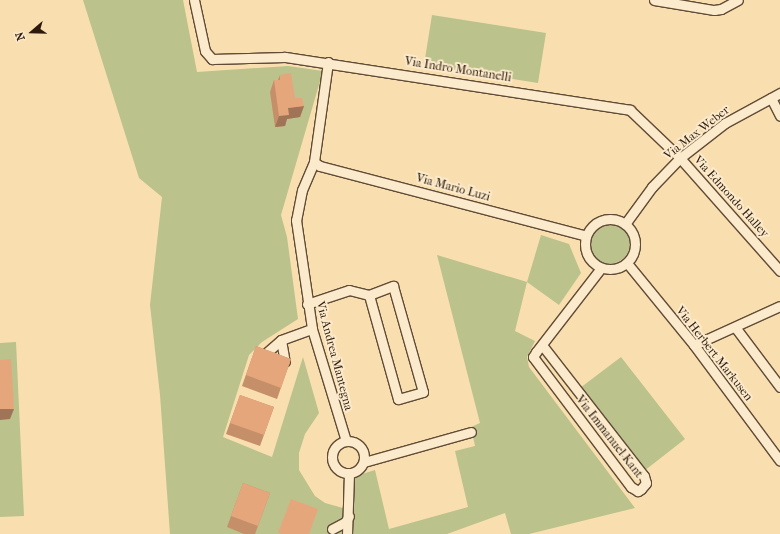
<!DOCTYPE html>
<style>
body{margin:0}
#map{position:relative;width:780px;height:534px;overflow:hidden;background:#f9dfaf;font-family:"IM FELL French Canon",serif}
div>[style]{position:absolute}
.green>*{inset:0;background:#bbc28c}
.round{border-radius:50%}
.roads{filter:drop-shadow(1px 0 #604b36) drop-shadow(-1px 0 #604b36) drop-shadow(0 1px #604b36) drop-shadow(0 -1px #604b36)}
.minor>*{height:9px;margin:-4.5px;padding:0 4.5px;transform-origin:4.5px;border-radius:4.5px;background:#fbeacb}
.minor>.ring{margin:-4.5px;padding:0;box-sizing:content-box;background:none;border:9px solid #fbeacb;border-radius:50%}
.wall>*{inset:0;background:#c58f6a}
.shaded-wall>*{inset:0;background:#a07456}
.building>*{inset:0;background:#e5a67b}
span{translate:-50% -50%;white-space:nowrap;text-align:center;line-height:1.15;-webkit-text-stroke:4px #fbeacb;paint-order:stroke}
.street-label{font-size:12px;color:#2d1a0d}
.north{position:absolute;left:12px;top:12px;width:40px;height:40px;-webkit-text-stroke:3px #fbeacb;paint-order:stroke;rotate:250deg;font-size:11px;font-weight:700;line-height:16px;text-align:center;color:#2d1a0d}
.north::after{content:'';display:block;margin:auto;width:14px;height:18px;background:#2d1a0d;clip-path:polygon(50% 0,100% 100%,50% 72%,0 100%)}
</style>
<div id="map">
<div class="green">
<div style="clip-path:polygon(83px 0,183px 0,197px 72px,288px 66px,323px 71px,281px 215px,287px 237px,298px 319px,262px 342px,249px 355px,223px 437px,272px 457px,303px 357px,319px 413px,305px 434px,299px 453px,299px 470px,315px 496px,325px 503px,343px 508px,343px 480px,375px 470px,389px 529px,468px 507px,455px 451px,475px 446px,471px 427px,480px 423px,437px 255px,527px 282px,541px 235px,569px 244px,581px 273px,559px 305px,527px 282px,515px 331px,535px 341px,527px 357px,529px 367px,635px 508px,529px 534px,511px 534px,505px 513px,447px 534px,170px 534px,160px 395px,150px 305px,162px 197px,139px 178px)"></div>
<div style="clip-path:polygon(432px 15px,546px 33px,538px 83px,424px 65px)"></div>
<div class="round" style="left:588px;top:222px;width:42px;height:42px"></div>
<div style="clip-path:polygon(16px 342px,24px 516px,0 517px,0 343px)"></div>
<div style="clip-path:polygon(621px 357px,685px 439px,644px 471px,580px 388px)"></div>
</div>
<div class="roads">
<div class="minor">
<div style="left:194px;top:0;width:52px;rotate:77.8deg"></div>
<div style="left:205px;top:51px;width:11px;rotate:49deg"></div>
<div style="left:212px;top:59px;width:73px;rotate:-1.6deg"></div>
<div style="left:285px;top:57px;width:349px;rotate:8.7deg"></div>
<div style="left:630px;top:110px;width:69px;rotate:43.8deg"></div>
<div style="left:680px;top:158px;width:151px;rotate:48.5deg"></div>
<div style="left:654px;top:0;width:61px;rotate:9.5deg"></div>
<div style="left:714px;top:10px;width:7px;rotate:-8deg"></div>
<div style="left:721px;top:9px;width:19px;rotate:-28deg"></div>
<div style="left:328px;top:62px;width:101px;rotate:98deg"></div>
<div style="left:314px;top:162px;width:30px;rotate:113deg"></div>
<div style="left:302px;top:190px;width:31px;rotate:101deg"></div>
<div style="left:296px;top:220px;width:110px;rotate:81.6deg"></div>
<div style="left:312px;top:329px;width:117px;rotate:73.1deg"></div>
<div style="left:771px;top:98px;width:20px;rotate:63deg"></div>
<div style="left:314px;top:162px;width:7px;rotate:34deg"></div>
<div style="left:320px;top:166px;width:275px;rotate:14.7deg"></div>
<div class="ring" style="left:585px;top:219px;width:41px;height:41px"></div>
<div style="left:625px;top:224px;width:46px;rotate:-53.9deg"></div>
<div style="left:652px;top:187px;width:40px;rotate:-46deg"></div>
<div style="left:680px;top:158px;width:57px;rotate:-37.9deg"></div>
<div style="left:725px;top:123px;width:63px;rotate:-28.6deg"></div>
<div style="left:627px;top:263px;width:106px;rotate:50.7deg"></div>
<div style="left:694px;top:345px;width:144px;rotate:53.4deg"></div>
<div style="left:307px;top:304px;width:44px;rotate:-18.4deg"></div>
<div style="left:349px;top:290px;width:21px;rotate:14deg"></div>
<div style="left:369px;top:295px;width:26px;rotate:-21deg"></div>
<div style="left:393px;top:286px;width:110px;rotate:74.2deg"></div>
<div style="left:423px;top:392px;width:26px;rotate:164deg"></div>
<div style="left:398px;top:399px;width:108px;rotate:-105.6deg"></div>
<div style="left:735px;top:327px;width:75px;rotate:53.1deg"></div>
<div style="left:281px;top:340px;width:22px;rotate:80deg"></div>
<div style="left:542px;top:345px;width:166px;rotate:52.1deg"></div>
<div style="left:644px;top:476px;width:7px;rotate:74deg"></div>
<div style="left:646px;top:483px;width:8px;rotate:130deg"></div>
<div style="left:641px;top:489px;width:4px;rotate:146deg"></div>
<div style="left:638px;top:491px;width:8px;rotate:-150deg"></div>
<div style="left:631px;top:487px;width:163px;rotate:-127deg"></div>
<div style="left:533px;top:357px;width:6px;rotate:-59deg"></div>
<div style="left:536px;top:352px;width:106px;rotate:-52.3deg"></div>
<div style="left:694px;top:345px;width:94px;rotate:-24.4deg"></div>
<div style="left:265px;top:354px;width:21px;rotate:-41deg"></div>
<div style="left:281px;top:340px;width:33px;rotate:-20deg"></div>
<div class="ring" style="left:332px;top:441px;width:23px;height:23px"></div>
<div style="left:364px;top:462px;width:111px;rotate:-15.7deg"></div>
<div style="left:332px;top:529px;width:15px;rotate:-28deg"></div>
<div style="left:345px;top:522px;width:7px;rotate:-56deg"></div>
<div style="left:347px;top:534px;width:61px;rotate:-88.1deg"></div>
</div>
</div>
<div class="wall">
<div style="clip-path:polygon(280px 75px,295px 98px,304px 106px,300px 117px,287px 119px,285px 126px,275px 127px,270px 92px,274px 80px,278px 80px)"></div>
<div style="clip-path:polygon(256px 346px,291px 359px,277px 399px,242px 386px)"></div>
<div style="clip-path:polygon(240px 395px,274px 407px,260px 446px,226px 434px)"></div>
<div style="clip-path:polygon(243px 483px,270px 493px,255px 534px,244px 534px,227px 527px)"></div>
</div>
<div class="shaded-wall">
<div style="clip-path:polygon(304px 106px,300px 117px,287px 119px,285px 126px,275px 127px,279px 116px,288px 108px)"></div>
<div style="clip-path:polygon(0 409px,14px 409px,10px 419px,0 420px)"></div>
</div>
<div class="building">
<div style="clip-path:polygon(291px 73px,295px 98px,302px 98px,304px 106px,288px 108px,289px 115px,279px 116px,274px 80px,280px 80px,280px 75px)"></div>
<div style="clip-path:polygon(256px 346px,291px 359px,281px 388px,246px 375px)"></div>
<div style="clip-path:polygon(11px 359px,14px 409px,0 409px,0 360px)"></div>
<div style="clip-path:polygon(240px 395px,274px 407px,264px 435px,230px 423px)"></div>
<div style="clip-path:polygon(243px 483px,270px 493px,258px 526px,231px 516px)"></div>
<div style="clip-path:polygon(291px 499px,318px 509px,309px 534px,282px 534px,278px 533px)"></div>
</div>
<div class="street-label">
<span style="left:458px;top:70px;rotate:9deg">Via Indro Montanelli</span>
<span style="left:697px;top:133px;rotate:-38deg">Via Max Weber</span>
<span style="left:453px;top:188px;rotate:15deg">Via Mario Luzi</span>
<span style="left:731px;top:197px;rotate:48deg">Via Edmondo Halley</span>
<span style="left:714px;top:354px;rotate:52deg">Via Herbert Markusen</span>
<span style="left:334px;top:356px;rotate:75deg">Via Andrea Mantegna</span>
<span style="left:609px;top:437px;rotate:52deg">Via Immanuel Kant</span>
</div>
<div class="north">N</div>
</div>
